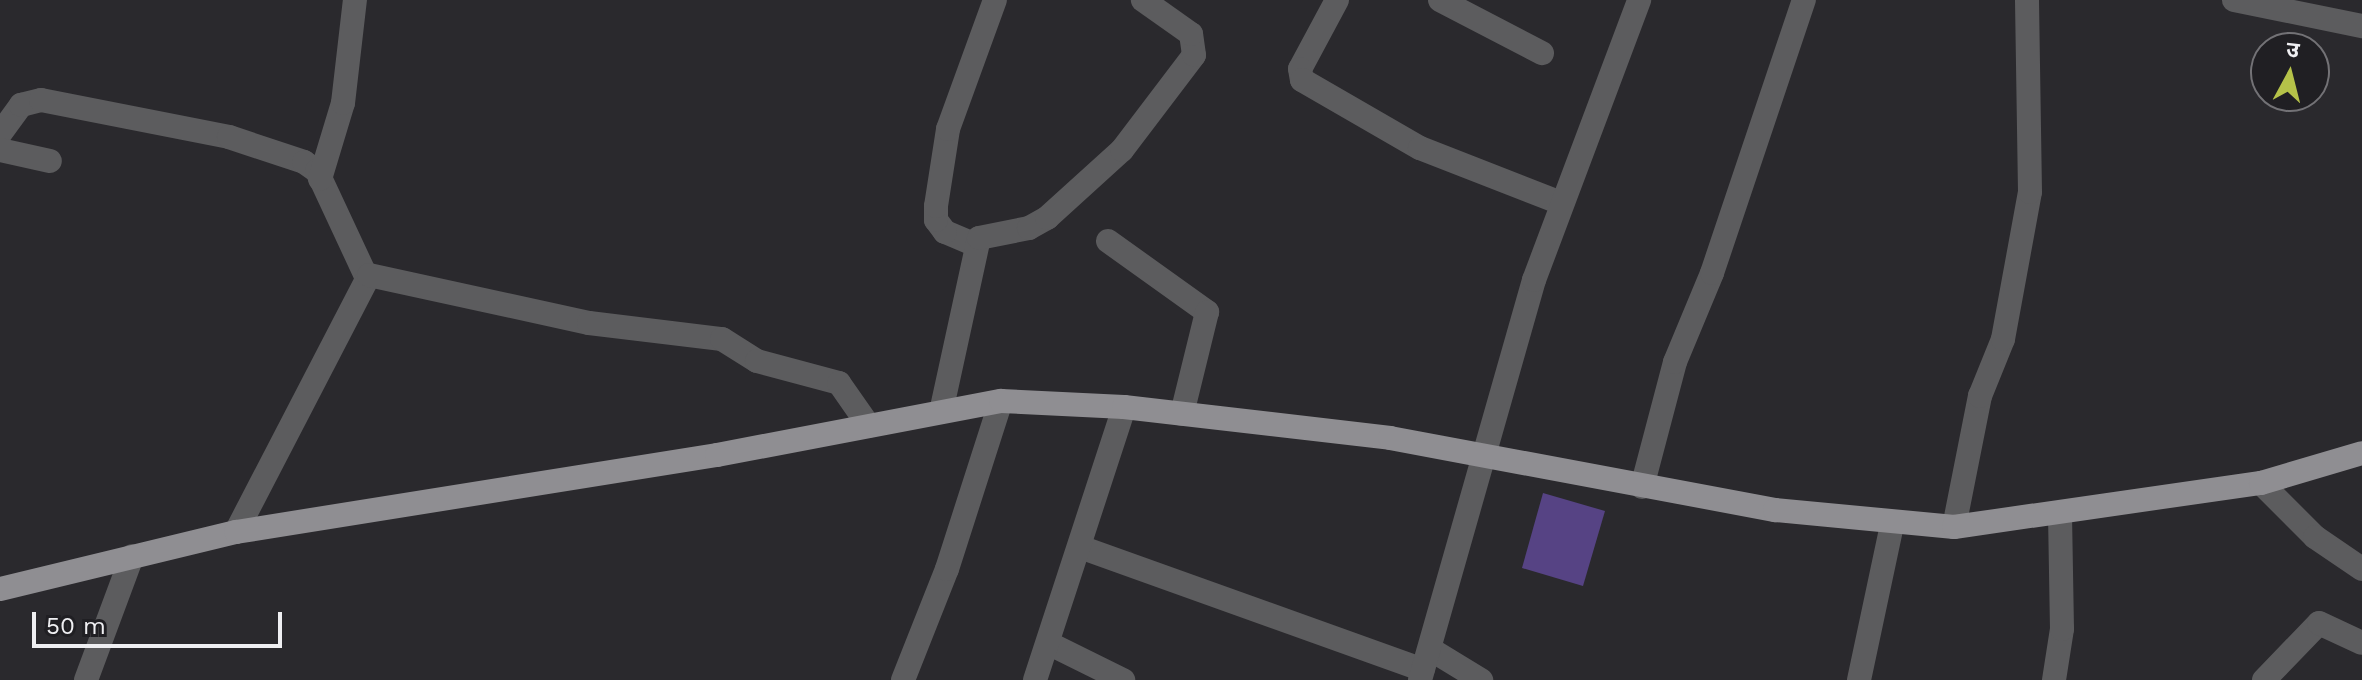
<!DOCTYPE html>
<meta charset="utf-8">
<style>
body{margin:0}
#map{position:relative;width:2362px;height:680px;overflow:hidden;background:#2a292d;font-family:"Work Sans","Noto Sans Devanagari",sans-serif}
div>[style]{position:absolute}
.building>*{inset:0;background:#564384}
.minor>*{height:24px;margin:-12px;padding:0 12px;transform-origin:12px;border-radius:12px;background:#5c5c5e}
.major>*{height:24px;margin:-12px;padding:0 12px;transform-origin:12px;border-radius:12px;background:#8f8e92}
span{translate:-50% -50%;white-space:nowrap;text-align:center;line-height:1.15;-webkit-text-stroke:6px #201f23;paint-order:stroke}
.north{position:absolute;left:2250px;top:32px;width:80px;height:80px;box-sizing:border-box;background:#201f23;border:2px solid #737276;border-radius:50%;rotate:7deg;font-size:22px;font-weight:700;line-height:32px;text-align:center;color:#efeff2}
.north::after{content:'';display:block;margin:auto;width:28px;height:36px;background:#b5c249;clip-path:polygon(50% 0,100% 100%,50% 72%,0 100%)}
.scale{position:absolute;left:32px;top:612px;width:250px;height:36px;box-sizing:border-box;border:4px solid #efeff2;border-top:0;padding-left:10px;font-size:24px;line-height:28px;white-space:nowrap;color:#efeff2;-webkit-text-stroke:6px #201f23;paint-order:stroke}
</style>
<div id="map">
<div class="building">
<div style="clip-path:polygon(1543px 493px,1605px 511px,1583px 586px,1522px 568px)"></div>
</div>
<div class="minor">
<div style="left:1337px;top:0;width:78px;rotate:118.2deg"></div>
<div style="left:1300px;top:69px;width:11px;rotate:80deg"></div>
<div style="left:1302px;top:80px;width:136px;rotate:30deg"></div>
<div style="left:1420px;top:148px;width:151px;rotate:21.3deg"></div>
<div style="left:1440px;top:0;width:115px;rotate:27.5deg"></div>
<div style="left:2234px;top:0;width:131px;rotate:11.5deg"></div>
<div style="left:0;top:134px;width:36px;rotate:-54deg"></div>
<div style="left:21px;top:105px;width:21px;rotate:-14deg"></div>
<div style="left:41px;top:100px;width:192px;rotate:11.1deg"></div>
<div style="left:229px;top:137px;width:79px;rotate:18.4deg"></div>
<div style="left:304px;top:162px;width:16px;rotate:35deg"></div>
<div style="left:317px;top:171px;width:116px;rotate:65deg"></div>
<div style="left:0;top:150px;width:51px;rotate:12.4deg"></div>
<div style="left:320px;top:179px;width:79px;rotate:-73.2deg"></div>
<div style="left:343px;top:103px;width:104px;rotate:-83.4deg"></div>
<div style="left:1108px;top:241px;width:122px;rotate:35.6deg"></div>
<div style="left:1207px;top:312px;width:105px;rotate:103.8deg"></div>
<div style="left:976px;top:245px;width:34px;rotate:-157deg"></div>
<div style="left:945px;top:232px;width:15px;rotate:-127deg"></div>
<div style="left:936px;top:220px;width:14px;rotate:-90deg"></div>
<div style="left:936px;top:206px;width:78px;rotate:-81.1deg"></div>
<div style="left:948px;top:129px;width:137px;rotate:-70deg"></div>
<div style="left:941px;top:412px;width:178px;rotate:-77.7deg"></div>
<div style="left:979px;top:238px;width:51px;rotate:-11.3deg"></div>
<div style="left:1029px;top:228px;width:21px;rotate:-29deg"></div>
<div style="left:1047px;top:218px;width:101px;rotate:-42.2deg"></div>
<div style="left:1122px;top:150px;width:119px;rotate:-52.8deg"></div>
<div style="left:1194px;top:55px;width:21px;rotate:-98deg"></div>
<div style="left:1191px;top:34px;width:59px;rotate:-144.7deg"></div>
<div style="left:2261px;top:483px;width:76px;rotate:45deg"></div>
<div style="left:2315px;top:537px;width:57px;rotate:34.2deg"></div>
<div style="left:1642px;top:487px;width:129px;rotate:-75.2deg"></div>
<div style="left:1675px;top:362px;width:96px;rotate:-67.4deg"></div>
<div style="left:1712px;top:273px;width:288px;rotate:-71.4deg"></div>
<div style="left:1954px;top:527px;width:134px;rotate:-78.8deg"></div>
<div style="left:1980px;top:396px;width:61px;rotate:-68deg"></div>
<div style="left:2003px;top:339px;width:149px;rotate:-79.6deg"></div>
<div style="left:2030px;top:192px;width:192px;rotate:-90.9deg"></div>
<div style="left:236px;top:532px;width:289px;rotate:-62.6deg"></div>
<div style="left:369px;top:275px;width:225px;rotate:12.3deg"></div>
<div style="left:589px;top:323px;width:134px;rotate:6.9deg"></div>
<div style="left:722px;top:339px;width:41px;rotate:32.2deg"></div>
<div style="left:757px;top:361px;width:85px;rotate:15deg"></div>
<div style="left:839px;top:383px;width:52px;rotate:55.1deg"></div>
<div style="left:1080px;top:547px;width:364px;rotate:19.7deg"></div>
<div style="left:1048px;top:643px;width:84px;rotate:26.3deg"></div>
<div style="left:1430px;top:649px;width:60px;rotate:31.3deg"></div>
<div style="left:86px;top:680px;width:132px;rotate:-69.6deg"></div>
<div style="left:903px;top:680px;width:119px;rotate:-68.4deg"></div>
<div style="left:947px;top:569px;width:176px;rotate:-72.2deg"></div>
<div style="left:1035px;top:680px;width:287px;rotate:-71.9deg"></div>
<div style="left:1420px;top:680px;width:416px;rotate:-74.1deg"></div>
<div style="left:1534px;top:280px;width:299px;rotate:-69.4deg"></div>
<div style="left:1859px;top:680px;width:158px;rotate:-78deg"></div>
<div style="left:2054px;top:680px;width:52px;rotate:-81.1deg"></div>
<div style="left:2062px;top:629px;width:115px;rotate:-91deg"></div>
<div style="left:2264px;top:680px;width:79px;rotate:-46deg"></div>
<div style="left:2319px;top:623px;width:47px;rotate:24.9deg"></div>
</div>
<div class="major">
<div style="left:0;top:589px;width:243px;rotate:-13.6deg"></div>
<div style="left:236px;top:532px;width:487px;rotate:-9.1deg"></div>
<div style="left:717px;top:455px;width:289px;rotate:-10.8deg"></div>
<div style="left:1001px;top:401px;width:123px;rotate:2.8deg"></div>
<div style="left:1124px;top:407px;width:268px;rotate:6.6deg"></div>
<div style="left:1390px;top:438px;width:392px;rotate:10.6deg"></div>
<div style="left:1775px;top:510px;width:180px;rotate:5.4deg"></div>
<div style="left:1954px;top:527px;width:310px;rotate:-8.2deg"></div>
<div style="left:2261px;top:483px;width:105px;rotate:-16.5deg"></div>
</div>
<div class="north">उ</div>
<div class="scale">50 m</div>
</div>
